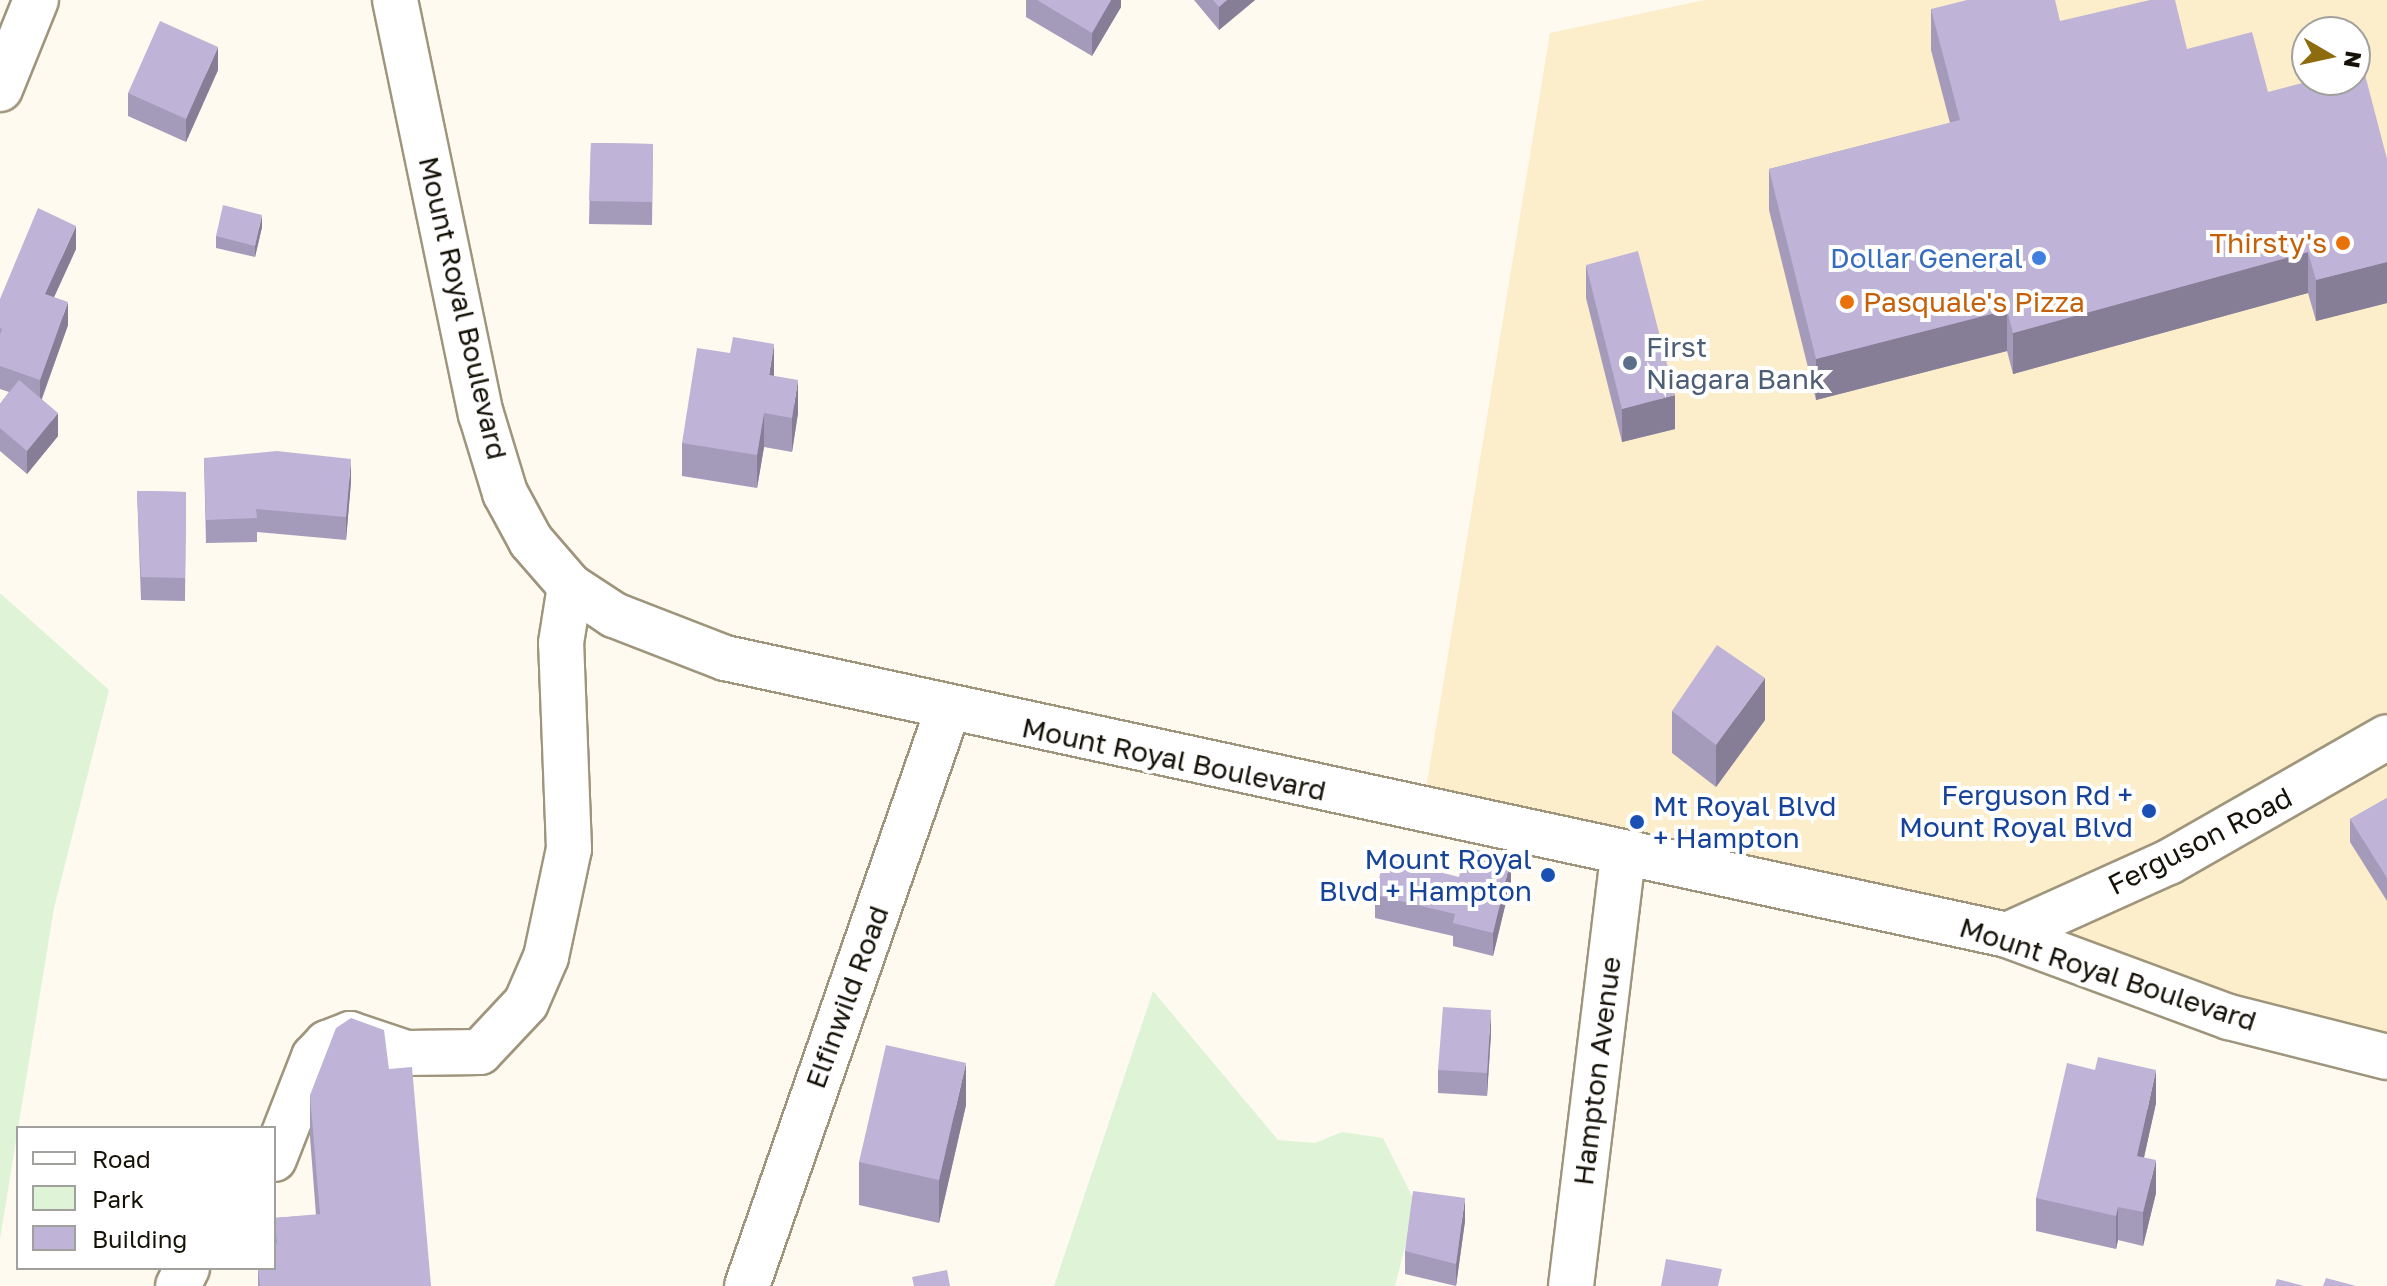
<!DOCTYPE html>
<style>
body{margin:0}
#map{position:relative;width:2387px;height:1286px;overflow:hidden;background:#fefaef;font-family:"Golos Text",sans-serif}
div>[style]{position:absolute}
.built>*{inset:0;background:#fceecb}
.green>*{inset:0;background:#dff4d7}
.roads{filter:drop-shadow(2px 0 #9f957c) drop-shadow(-2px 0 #9f957c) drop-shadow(0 2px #9f957c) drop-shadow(0 -2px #9f957c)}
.minor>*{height:44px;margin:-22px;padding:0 22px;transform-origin:22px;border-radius:22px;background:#fff}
.tertiary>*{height:44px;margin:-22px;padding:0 22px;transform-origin:22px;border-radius:22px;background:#fff}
.secondary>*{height:44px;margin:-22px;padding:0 22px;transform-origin:22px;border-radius:22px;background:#fff}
.wall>*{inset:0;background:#a49bba}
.shaded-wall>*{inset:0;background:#867e97}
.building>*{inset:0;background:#bfb4d8}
.dots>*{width:22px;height:22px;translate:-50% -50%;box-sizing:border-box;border:4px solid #fff;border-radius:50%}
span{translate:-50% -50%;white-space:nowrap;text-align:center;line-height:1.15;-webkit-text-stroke:8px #fff;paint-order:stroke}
.food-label{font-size:28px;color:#c56008}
.right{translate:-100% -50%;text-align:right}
.left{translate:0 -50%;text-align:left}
.shop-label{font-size:28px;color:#366cbe}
.street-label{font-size:28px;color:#161208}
.service-label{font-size:28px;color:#4e5e75}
.transit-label{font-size:28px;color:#164399}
.legend{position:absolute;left:16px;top:1126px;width:260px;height:144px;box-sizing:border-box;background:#fff;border:2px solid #a2a09c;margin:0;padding:10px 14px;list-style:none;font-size:24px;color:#161208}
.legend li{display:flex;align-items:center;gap:16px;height:40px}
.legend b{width:40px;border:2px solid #a2a09c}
.north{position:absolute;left:2291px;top:16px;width:80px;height:80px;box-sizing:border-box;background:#fff;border:2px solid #a2a09c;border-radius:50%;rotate:99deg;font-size:22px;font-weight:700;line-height:32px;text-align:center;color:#161208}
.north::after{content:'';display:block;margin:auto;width:28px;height:36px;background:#8e6b0f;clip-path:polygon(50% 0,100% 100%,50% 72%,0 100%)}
</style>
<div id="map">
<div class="built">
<div style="clip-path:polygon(evenodd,1705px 0,2387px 0,2387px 1057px,2108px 977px,1422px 813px,1550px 33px,1705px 0,2307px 32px,2355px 32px,2355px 80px,2307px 80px,2307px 32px)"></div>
</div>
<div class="green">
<div style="clip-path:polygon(0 593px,109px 690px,54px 908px,0 1239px)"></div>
<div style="clip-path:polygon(1153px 991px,1278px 1140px,1315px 1143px,1342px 1132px,1383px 1138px,1416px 1204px,1395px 1286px,1054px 1286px)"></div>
</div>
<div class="roads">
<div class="minor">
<div style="left:274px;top:1159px;width:110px;rotate:-68.6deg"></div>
<div style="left:314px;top:1057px;width:19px;rotate:-47deg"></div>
<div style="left:327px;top:1043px;width:25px;rotate:-21deg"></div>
<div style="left:350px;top:1034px;width:59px;rotate:18.7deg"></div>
<div style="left:406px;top:1053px;width:74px;rotate:-0.8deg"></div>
<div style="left:480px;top:1052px;width:67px;rotate:-46.8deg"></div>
<div style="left:526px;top:1003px;width:50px;rotate:-66.5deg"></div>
<div style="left:546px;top:957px;width:110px;rotate:-78deg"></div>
<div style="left:569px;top:849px;width:206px;rotate:-92.2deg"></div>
<div style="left:561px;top:643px;width:58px;rotate:-81deg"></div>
<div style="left:178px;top:1286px;width:20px;rotate:-63deg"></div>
<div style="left:1571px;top:1286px;width:433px;rotate:-83.1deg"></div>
</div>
<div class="tertiary">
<div style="left:2007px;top:935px;width:178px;rotate:-24.3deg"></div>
<div style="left:2169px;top:862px;width:251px;rotate:-29.8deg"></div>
<div style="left:747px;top:1286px;width:611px;rotate:-70.79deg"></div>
</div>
<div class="secondary">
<div style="left:395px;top:0;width:423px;rotate:78.3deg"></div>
<div style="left:481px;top:414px;width:83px;rotate:73.1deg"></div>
<div style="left:505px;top:493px;width:55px;rotate:61.6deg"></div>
<div style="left:531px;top:541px;width:60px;rotate:49.1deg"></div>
<div style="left:570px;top:586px;width:53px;rotate:33.4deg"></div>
<div style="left:614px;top:615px;width:119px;rotate:21.2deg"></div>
<div style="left:725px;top:658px;width:1312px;rotate:12.19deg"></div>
<div style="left:2007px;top:935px;width:237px;rotate:20.3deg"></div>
<div style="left:2229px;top:1017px;width:163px;rotate:14.2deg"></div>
<div style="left:0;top:89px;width:96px;rotate:-68deg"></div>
</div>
</div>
<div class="wall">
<div style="clip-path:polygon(1026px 0,1121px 0,1121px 7px,1092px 56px,1026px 17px)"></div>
<div style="clip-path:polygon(1194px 0,1255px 0,1219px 30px)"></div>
<div style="clip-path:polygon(1931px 9px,2060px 21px,2187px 49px,2268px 92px,2387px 159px,2387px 303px,2316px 321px,2308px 293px,2013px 374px,2007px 351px,1816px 400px,1769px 210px,1769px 169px,1950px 123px,1931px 50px)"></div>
<div style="clip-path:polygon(218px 70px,186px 142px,128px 116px,128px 93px)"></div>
<div style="clip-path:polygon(591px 143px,653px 144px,652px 225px,589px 224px)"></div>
<div style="clip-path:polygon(262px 227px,255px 257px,216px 248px,216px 236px)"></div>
<div style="clip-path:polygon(76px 249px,54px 297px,68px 325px,42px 399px,58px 436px,27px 474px,0 451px,0 404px,9px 392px,0 389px,0 299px)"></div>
<div style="clip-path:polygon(1586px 265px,1675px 429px,1622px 442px,1586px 298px)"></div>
<div style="clip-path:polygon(774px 376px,798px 413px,792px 452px,764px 447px,757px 488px,682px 476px,682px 443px)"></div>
<div style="clip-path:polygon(204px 458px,351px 482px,346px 540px,257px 532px,257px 542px,206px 543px)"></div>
<div style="clip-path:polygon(137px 491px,186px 492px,185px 601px,141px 600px)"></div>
<div style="clip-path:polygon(1672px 711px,1765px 720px,1716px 787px,1672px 753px)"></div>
<div style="clip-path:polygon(2387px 798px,2387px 901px,2350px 842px,2350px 819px)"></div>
<div style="clip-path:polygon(1459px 877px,1511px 881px,1493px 956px,1453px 946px,1453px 936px,1375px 918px,1375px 895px)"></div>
<div style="clip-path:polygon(1491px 1033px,1487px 1096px,1438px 1093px,1438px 1070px)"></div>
<div style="clip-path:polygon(389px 1069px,431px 1286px,258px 1286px,258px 1268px,274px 1268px,274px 1218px,316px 1215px,310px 1137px,310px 1095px)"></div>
<div style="clip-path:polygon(2156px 1103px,2144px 1157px,2156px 1193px,2143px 1246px,2118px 1240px,2116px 1249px,2036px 1231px,2036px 1198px)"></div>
<div style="clip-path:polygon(966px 1105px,939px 1223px,859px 1205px,859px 1162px)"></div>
<div style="clip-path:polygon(1465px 1221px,1456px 1286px,1405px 1274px,1405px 1251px)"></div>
</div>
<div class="shaded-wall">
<div style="clip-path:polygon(1111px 0,1121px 0,1121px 7px,1092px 56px,1092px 33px)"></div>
<div style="clip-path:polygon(1227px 0,1255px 0,1219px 30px,1219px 7px)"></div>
<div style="clip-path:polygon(218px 47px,218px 70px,186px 142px,186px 119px)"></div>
<div style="clip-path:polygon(262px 215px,262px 227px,255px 257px,255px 246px)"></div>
<div style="clip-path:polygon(76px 226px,76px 249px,45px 317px,45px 294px)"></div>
<div style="clip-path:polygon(2308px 252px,2308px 293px,2013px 374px,2013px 333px)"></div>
<div style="clip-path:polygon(2387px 262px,2387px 303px,2316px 321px,2316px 280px)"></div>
<div style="clip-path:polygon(68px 302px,68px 325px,40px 403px,40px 380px)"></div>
<div style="clip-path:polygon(2007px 310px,2007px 351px,1816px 400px,1816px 359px)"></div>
<div style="clip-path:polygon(774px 344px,774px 377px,769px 375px)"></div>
<div style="clip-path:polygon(798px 380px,798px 413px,792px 452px,792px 418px)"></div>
<div style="clip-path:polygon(1675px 395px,1675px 429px,1622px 442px,1622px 409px)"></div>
<div style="clip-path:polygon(58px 413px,58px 436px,27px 474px,27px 451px)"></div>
<div style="clip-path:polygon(764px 413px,764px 447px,757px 488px,757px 455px)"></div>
<div style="clip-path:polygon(351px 459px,351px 482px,346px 540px,346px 517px)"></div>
<div style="clip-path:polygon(1765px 678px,1765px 720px,1716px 787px,1716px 745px)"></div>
<div style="clip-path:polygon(1511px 858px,1511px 881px,1493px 956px,1493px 933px)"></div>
<div style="clip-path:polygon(1491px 1010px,1491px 1033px,1487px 1096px,1487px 1073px)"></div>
<div style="clip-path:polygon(966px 1063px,966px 1105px,939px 1223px,939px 1180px)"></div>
<div style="clip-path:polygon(2156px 1070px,2156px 1103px,2137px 1189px,2137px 1156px)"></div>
<div style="clip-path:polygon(2156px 1160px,2156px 1193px,2143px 1246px,2143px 1212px)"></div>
<div style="clip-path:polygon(1465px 1198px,1465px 1221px,1456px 1286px,1456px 1264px)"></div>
<div style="clip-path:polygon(2118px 1207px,2118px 1240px,2116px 1249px,2116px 1216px)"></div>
</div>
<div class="building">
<div style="clip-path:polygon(1037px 0,1111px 0,1092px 33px)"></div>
<div style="clip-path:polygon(1213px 0,1227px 0,1219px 7px)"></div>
<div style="clip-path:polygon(1967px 0,2055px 0,2060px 21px,2150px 0,2175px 0,2187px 49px,2252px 32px,2268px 92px,2314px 80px,2355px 80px,2355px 69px,2363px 67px,2387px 159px,2387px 262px,2316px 280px,2308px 252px,2013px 333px,2007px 310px,1816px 359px,1769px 169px,1960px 120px,1931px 9px)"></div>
<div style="clip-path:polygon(160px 21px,218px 47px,186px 119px,128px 93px)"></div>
<div style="clip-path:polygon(591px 143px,653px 144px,652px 202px,589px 201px)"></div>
<div style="clip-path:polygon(223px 205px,262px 215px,255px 246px,216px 236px)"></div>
<div style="clip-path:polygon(38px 208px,76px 226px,45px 294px,68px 302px,40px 380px,0 366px,0 335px,2px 329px,0 328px,0 299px)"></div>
<div style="clip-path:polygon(1638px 251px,1675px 395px,1622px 409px,1586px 265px)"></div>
<div style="clip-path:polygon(733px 337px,774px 344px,769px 375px,798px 380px,792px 418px,764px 413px,757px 455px,682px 443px,697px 348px,730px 353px)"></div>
<div style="clip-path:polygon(19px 380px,58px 413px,27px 451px,0 428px,0 404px)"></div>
<div style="clip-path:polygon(277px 451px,351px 459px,346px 517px,256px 509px,257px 518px,206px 520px,204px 458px)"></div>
<div style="clip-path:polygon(137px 491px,186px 492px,185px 578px,141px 577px)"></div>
<div style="clip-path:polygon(1717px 645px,1765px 678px,1716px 745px,1672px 711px)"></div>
<div style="clip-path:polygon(2387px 798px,2387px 878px,2350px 819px)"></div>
<div style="clip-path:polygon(1466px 847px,1511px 858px,1493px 933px,1453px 923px,1455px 914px,1375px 895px,1384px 858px,1459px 877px)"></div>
<div style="clip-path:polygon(1443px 1007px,1491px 1010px,1487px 1073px,1438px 1070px)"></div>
<div style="clip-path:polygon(351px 1018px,384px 1030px,389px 1069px,412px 1067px,431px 1286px,260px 1286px,258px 1268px,274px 1268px,274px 1243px,277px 1243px,274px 1218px,320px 1214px,310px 1095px,336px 1028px)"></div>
<div style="clip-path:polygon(886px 1045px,966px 1063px,939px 1180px,859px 1162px)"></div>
<div style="clip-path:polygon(2098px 1057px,2156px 1070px,2137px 1156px,2156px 1160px,2143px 1212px,2118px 1207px,2116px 1216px,2036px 1198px,2067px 1063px,2095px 1070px)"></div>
<div style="clip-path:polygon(1413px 1191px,1465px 1198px,1456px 1264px,1405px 1251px)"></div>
<div style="clip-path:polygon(1666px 1259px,1722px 1269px,1718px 1286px,1661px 1286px)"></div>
<div style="clip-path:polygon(947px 1270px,950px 1286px,914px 1286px,912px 1277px)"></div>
<div style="clip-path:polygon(2326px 1278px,2356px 1286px,2323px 1286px)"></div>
<div style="clip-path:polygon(2277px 1279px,2304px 1286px,2275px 1286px)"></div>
</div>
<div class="dots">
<div style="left:2343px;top:243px;background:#e8710a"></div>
<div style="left:2039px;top:258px;background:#3f7fe0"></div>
<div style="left:1847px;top:302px;background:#e8710a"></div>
<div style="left:1630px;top:363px;background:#5c6f8a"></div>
<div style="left:2149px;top:811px;background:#1a4fb4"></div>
<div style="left:1637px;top:822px;background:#1a4fb4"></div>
<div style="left:1548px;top:875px;background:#1a4fb4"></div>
</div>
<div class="food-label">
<span class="right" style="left:2327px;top:243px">Thirsty's</span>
<span class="left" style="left:1863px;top:302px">Pasquale's Pizza</span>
</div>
<div class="shop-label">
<span class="right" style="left:2023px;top:258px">Dollar General</span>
</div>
<div class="street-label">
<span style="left:463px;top:308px;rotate:77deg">Mount Royal Boulevard</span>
<span style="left:1174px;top:759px;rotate:12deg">Mount Royal Boulevard</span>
<span style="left:2200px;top:841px;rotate:-27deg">Ferguson Road</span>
<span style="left:2108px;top:974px;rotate:18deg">Mount Royal Boulevard</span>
<span style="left:847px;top:997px;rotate:-70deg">Elfinwild Road</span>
<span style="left:1597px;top:1071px;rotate:-83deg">Hampton Avenue</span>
</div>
<div class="service-label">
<span class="left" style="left:1646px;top:363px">First<br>Niagara Bank</span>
</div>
<div class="transit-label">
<span class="right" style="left:2133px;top:811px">Ferguson Rd +<br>Mount Royal Blvd</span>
<span class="left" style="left:1653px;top:822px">Mt Royal Blvd<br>+ Hampton</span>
<span class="right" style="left:1532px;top:875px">Mount Royal<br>Blvd + Hampton</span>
</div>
<ul class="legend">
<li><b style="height:10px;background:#fff"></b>Road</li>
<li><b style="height:22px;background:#dff4d7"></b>Park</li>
<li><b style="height:22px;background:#bfb4d8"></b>Building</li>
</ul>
<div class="north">N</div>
</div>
